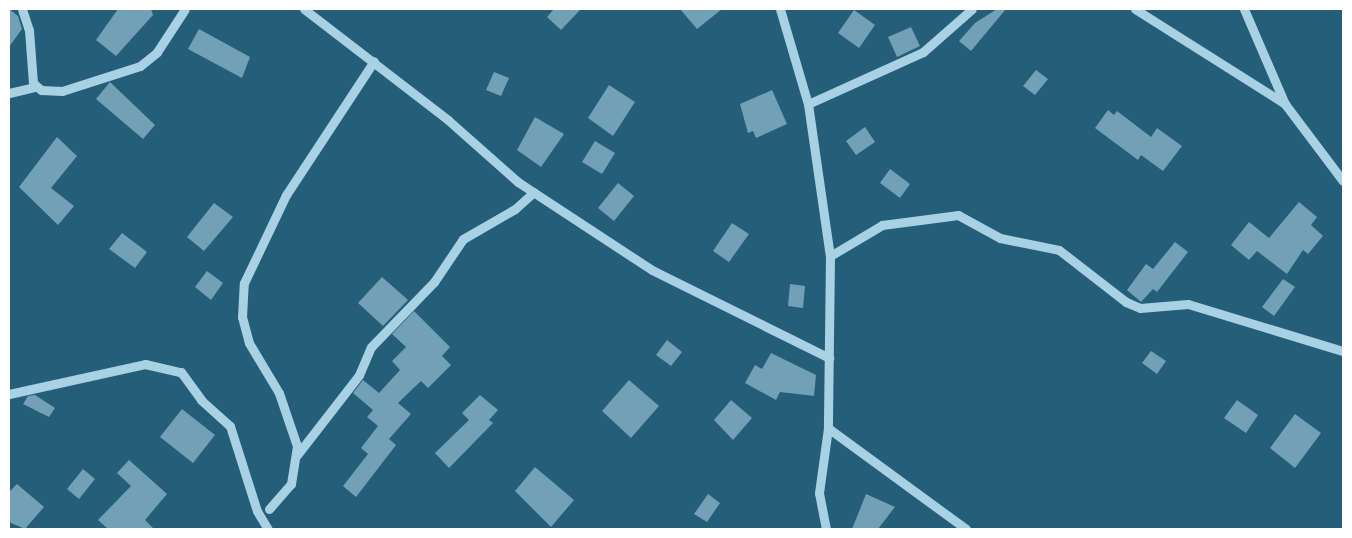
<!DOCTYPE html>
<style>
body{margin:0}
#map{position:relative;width:1352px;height:538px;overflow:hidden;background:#255e79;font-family:Commissioner,sans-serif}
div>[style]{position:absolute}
.building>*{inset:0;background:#72a0b6}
.minor>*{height:9px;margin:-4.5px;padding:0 4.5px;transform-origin:4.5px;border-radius:4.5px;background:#a8d1e3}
span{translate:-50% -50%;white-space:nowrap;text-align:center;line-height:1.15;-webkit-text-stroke:5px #255e79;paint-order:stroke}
.frame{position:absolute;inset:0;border:10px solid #fff;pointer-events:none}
</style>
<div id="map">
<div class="building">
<div style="clip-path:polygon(9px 9px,18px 16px,22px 29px,9px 47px)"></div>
<div style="clip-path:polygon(118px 9px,151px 9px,153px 15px,116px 56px,96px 40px)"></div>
<div style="clip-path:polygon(554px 9px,581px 9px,561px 30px,547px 17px)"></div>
<div style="clip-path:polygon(680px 9px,722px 9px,697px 29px)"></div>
<div style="clip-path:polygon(997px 9px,1006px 9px,971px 51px,959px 41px,975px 23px)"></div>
<div style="clip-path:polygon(854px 10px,875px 25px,859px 48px,838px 33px)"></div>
<div style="clip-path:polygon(911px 27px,920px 46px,897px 57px,888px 37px)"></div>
<div style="clip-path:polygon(199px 29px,250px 57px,242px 78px,188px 49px)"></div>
<div style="clip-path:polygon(1036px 70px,1048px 79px,1035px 95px,1023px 86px)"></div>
<div style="clip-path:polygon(494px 72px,509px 78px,501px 96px,486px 90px)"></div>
<div style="clip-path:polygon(110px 82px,155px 125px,143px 139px,96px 99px)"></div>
<div style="clip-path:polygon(609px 85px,635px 102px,613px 136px,588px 118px)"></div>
<div style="clip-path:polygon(772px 90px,787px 124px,756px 138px,753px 131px,748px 133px,740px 104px)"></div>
<div style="clip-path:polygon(1108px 110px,1114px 115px,1117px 111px,1151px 137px,1157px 128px,1182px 146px,1163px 171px,1141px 155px,1138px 160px,1095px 128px)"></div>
<div style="clip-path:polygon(535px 117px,564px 134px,541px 167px,517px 150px)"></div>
<div style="clip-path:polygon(865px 127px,875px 142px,856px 155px,846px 141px)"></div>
<div style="clip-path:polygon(57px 137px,77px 156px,51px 188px,74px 206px,58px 225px,19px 187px)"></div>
<div style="clip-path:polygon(595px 141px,615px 153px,602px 174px,582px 162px)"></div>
<div style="clip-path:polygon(890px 169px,910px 184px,900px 198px,880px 183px)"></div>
<div style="clip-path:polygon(618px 183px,634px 196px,614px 221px,598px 208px)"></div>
<div style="clip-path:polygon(1299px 202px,1317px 217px,1311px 225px,1323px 236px,1308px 254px,1303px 250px,1287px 274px,1257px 251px,1249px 260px,1231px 245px,1249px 222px,1269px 238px)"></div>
<div style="clip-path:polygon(214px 203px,233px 217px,204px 251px,187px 237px)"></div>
<div style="clip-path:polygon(732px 223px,749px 234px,729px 262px,713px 251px)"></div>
<div style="clip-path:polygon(122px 233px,147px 252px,135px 268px,109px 249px)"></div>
<div style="clip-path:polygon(1175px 242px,1188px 252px,1157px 292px,1153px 289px,1141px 302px,1127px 290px,1146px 264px,1153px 269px)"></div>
<div style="clip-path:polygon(207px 271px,223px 283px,211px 300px,195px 287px)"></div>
<div style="clip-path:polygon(382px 277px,408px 300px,383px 326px,358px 303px)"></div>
<div style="clip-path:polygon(1283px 279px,1295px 287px,1274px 316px,1262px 307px)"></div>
<div style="clip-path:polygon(790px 284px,805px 286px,803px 308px,788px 306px)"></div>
<div style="clip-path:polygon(414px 311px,450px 347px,442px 356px,451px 365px,428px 388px,421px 381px,398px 403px,411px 414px,389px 439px,396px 445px,356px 497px,343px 486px,368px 454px,361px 448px,378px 426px,367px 417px,373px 410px,353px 393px,363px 380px,379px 393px,400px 370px,392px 361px,406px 347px,392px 334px)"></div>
<div style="clip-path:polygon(667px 340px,682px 352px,671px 366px,656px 355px)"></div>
<div style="clip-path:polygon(1151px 351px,1166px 361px,1157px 374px,1142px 363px)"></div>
<div style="clip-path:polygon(771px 353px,816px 375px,814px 396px,780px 392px,776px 400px,745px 383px,755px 365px,762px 369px)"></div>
<div style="clip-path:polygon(629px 380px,659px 406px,631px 438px,602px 411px)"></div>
<div style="clip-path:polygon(480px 395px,498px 410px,489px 420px,493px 423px,449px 468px,435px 453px,469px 420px,462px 413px)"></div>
<div style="clip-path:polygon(28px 396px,35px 395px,55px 408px,49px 417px,23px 404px)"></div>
<div style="clip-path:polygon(731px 400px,752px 418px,733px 440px,714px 420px)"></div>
<div style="clip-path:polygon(1237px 400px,1258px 415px,1246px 433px,1224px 418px)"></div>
<div style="clip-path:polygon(182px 409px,215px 435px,193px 463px,160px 437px)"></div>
<div style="clip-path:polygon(1295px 414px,1321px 433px,1295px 468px,1270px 448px)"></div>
<div style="clip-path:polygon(129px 460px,167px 494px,145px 520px,154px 529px,108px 529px,98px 520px,131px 486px,117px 473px)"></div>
<div style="clip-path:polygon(535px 467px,574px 500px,551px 527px,515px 491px)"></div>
<div style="clip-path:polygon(83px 469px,95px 479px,79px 499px,67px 489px)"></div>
<div style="clip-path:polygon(17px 484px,44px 507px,25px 529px,9px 522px,9px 492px)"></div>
<div style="clip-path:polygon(708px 494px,720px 503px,707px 522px,694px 514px)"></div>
<div style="clip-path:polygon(866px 494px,895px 507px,878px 529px,852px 529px)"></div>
</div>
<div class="minor">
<div style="left:22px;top:9px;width:22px;rotate:72deg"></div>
<div style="left:29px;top:30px;width:53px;rotate:85.7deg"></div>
<div style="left:33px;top:83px;width:11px;rotate:41deg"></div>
<div style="left:41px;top:90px;width:21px;rotate:3deg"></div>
<div style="left:62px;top:91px;width:82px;rotate:-17.8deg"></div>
<div style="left:140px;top:66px;width:22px;rotate:-39deg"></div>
<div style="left:157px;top:52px;width:51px;rotate:-56.9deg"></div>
<div style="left:304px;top:9px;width:182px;rotate:37.6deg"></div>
<div style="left:448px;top:120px;width:94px;rotate:41.5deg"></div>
<div style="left:518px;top:182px;width:160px;rotate:33.3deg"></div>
<div style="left:652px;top:270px;width:198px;rotate:26.4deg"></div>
<div style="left:780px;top:9px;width:99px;rotate:73.6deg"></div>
<div style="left:808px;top:104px;width:154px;rotate:81.8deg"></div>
<div style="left:830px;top:256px;width:172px;rotate:90.7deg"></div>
<div style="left:828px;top:428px;width:66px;rotate:97.9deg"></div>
<div style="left:819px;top:493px;width:37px;rotate:79deg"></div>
<div style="left:1135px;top:9px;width:178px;rotate:32.3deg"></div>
<div style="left:1244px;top:9px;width:103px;rotate:66.7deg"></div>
<div style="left:1285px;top:104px;width:96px;rotate:53deg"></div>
<div style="left:9px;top:93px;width:28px;rotate:-13deg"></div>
<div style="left:808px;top:104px;width:126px;rotate:-24.3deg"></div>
<div style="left:923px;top:52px;width:65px;rotate:-41.3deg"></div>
<div style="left:830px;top:256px;width:61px;rotate:-30.8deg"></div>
<div style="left:882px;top:225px;width:77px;rotate:-7.5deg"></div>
<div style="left:958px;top:215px;width:48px;rotate:28.7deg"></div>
<div style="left:1000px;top:238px;width:60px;rotate:11.5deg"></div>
<div style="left:1059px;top:250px;width:85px;rotate:37.8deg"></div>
<div style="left:1126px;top:302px;width:15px;rotate:23deg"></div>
<div style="left:1140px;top:308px;width:48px;rotate:-4.8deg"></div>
<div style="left:1188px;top:304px;width:162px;rotate:16.9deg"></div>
<div style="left:9px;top:394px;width:139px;rotate:-12.4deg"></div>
<div style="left:145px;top:364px;width:37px;rotate:13deg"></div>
<div style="left:181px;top:372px;width:34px;rotate:54deg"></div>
<div style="left:201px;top:400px;width:39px;rotate:42deg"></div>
<div style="left:230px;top:426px;width:89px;rotate:72.4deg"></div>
<div style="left:257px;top:511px;width:21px;rotate:59deg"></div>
<div style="left:828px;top:428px;width:171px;rotate:36.2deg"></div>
<div style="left:297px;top:455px;width:101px;rotate:-52.2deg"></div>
<div style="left:359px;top:375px;width:30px;rotate:-67deg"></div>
<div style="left:371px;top:347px;width:91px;rotate:-45.9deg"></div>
<div style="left:434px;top:282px;width:52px;rotate:-56deg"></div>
<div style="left:463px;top:239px;width:60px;rotate:-30deg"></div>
<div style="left:515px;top:209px;width:25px;rotate:-42deg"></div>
<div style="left:269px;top:509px;width:33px;rotate:-49deg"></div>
<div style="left:291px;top:484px;width:38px;rotate:-81deg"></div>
<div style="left:297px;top:446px;width:56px;rotate:-108.8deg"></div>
<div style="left:279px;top:393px;width:58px;rotate:-121deg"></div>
<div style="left:249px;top:343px;width:27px;rotate:-105deg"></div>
<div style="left:242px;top:317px;width:34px;rotate:-87deg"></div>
<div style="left:244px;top:283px;width:98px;rotate:-64.5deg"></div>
<div style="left:286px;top:195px;width:160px;rotate:-56.7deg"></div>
</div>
<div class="frame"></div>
</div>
